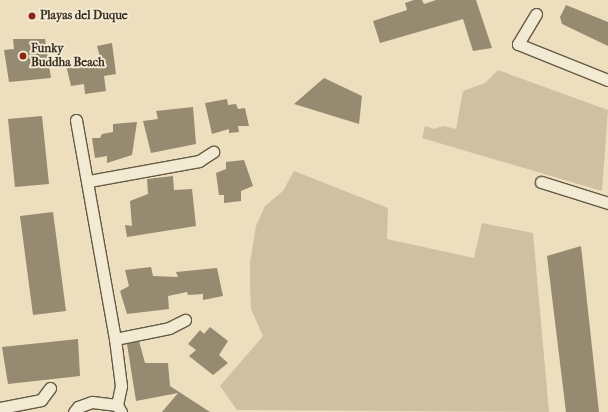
<!DOCTYPE html>
<style>
body{margin:0}
#map{position:relative;width:608px;height:412px;overflow:hidden;background:#eddfbd;font-family:"IM FELL French Canon",serif}
div>[style]{position:absolute}
.green>*{inset:0;background:#cec1a2}
.building>*{inset:0;background:#968a71}
.roads{filter:drop-shadow(1px 0 #655a46) drop-shadow(-1px 0 #655a46) drop-shadow(0 1px #655a46) drop-shadow(0 -1px #655a46)}
.street>*{height:11px;margin:-5.5px;padding:0 5.5px;transform-origin:5.5px;border-radius:5.5px;background:#f3ead4}
.dots>*{width:11px;height:11px;translate:-50% -50%;box-sizing:border-box;border:2px solid #f3ead4;border-radius:50%}
span{translate:-50% -50%;white-space:nowrap;text-align:center;line-height:1.15;-webkit-text-stroke:4px #f3ead4;paint-order:stroke}
.poi-label{font-size:12px;color:#382d1f;font-weight:700}
.left{translate:0 -50%;text-align:left}
</style>
<div id="map">
<div class="green">
<div style="clip-path:polygon(498px 70px,608px 110px,602px 191px,422px 138px,425px 126px,434px 129px,443px 126px,456px 129px,463px 91px,485px 83px)"></div>
<div style="clip-path:polygon(294px 171px,388px 208px,387px 239px,474px 258px,482px 223px,533px 233px,549px 412px,237px 410px,220px 386px,263px 336px,251px 309px,250px 288px,250px 262px,256px 226px,265px 206px,283px 191px)"></div>
</div>
<div class="building">
<div style="clip-path:polygon(414px 0,422px 0,424px 4px,436px 0,476px 0,492px 48px,473px 51px,463px 19px,380px 43px,373px 21px,407px 10px,405px 3px)"></div>
<div style="clip-path:polygon(566px 5px,608px 22px,608px 46px,562px 24px,560px 17px)"></div>
<div style="clip-path:polygon(13px 39px,45px 39px,51px 78px,9px 82px,4px 50px,14px 49px)"></div>
<div style="clip-path:polygon(112px 43px,116px 74px,104px 76px,106px 91px,85px 94px,84px 84px,71px 86px,66px 65px,100px 57px,97px 46px)"></div>
<div style="clip-path:polygon(324px 78px,362px 96px,359px 124px,294px 104px)"></div>
<div style="clip-path:polygon(227px 99px,228px 105px,236px 104px,238px 109px,245px 108px,249px 126px,238px 126px,239px 132px,229px 133px,229px 129px,212px 134px,205px 103px)"></div>
<div style="clip-path:polygon(193px 107px,196px 144px,151px 153px,143px 121px,158px 119px,156px 111px)"></div>
<div style="clip-path:polygon(42px 116px,49px 184px,15px 187px,8px 119px)"></div>
<div style="clip-path:polygon(137px 122px,132px 155px,107px 163px,107px 156px,95px 158px,92px 138px,100px 138px,102px 134px,113px 132px,113px 124px)"></div>
<div style="clip-path:polygon(244px 160px,253px 186px,241px 191px,241px 201px,224px 203px,224px 195px,219px 195px,216px 173px,226px 169px,226px 162px)"></div>
<div style="clip-path:polygon(173px 176px,174px 190px,192px 189px,196px 226px,127px 237px,125px 225px,132px 226px,130px 201px,148px 194px,147px 179px)"></div>
<div style="clip-path:polygon(53px 212px,66px 311px,33px 315px,20px 216px)"></div>
<div style="clip-path:polygon(581px 246px,599px 412px,566px 412px,547px 256px)"></div>
<div style="clip-path:polygon(151px 267px,153px 276px,178px 277px,176px 272px,217px 268px,223px 296px,203px 300px,203px 294px,188px 295px,187px 292px,168px 296px,169px 309px,127px 314px,120px 291px,129px 286px,125px 270px)"></div>
<div style="clip-path:polygon(210px 327px,228px 341px,219px 355px,228px 363px,213px 375px,189px 356px,196px 350px,188px 344px,200px 330px,204px 334px)"></div>
<div style="clip-path:polygon(78px 339px,80px 376px,8px 384px,2px 347px)"></div>
<div style="clip-path:polygon(139px 341px,145px 363px,168px 363px,170px 386px,210px 412px,162px 412px,178px 393px,136px 401px,127px 344px)"></div>
</div>
<div class="roads">
<div class="street">
<div style="left:536px;top:14px;width:35px;rotate:121deg"></div>
<div style="left:518px;top:44px;width:97px;rotate:21.8deg"></div>
<div style="left:76px;top:120px;width:222px;rotate:79.9deg"></div>
<div style="left:115px;top:339px;width:47px;rotate:82.7deg"></div>
<div style="left:121px;top:386px;width:19px;rotate:102deg"></div>
<div style="left:117px;top:405px;width:8px;rotate:60deg"></div>
<div style="left:89px;top:181px;width:112px;rotate:-10.3deg"></div>
<div style="left:199px;top:161px;width:17px;rotate:-33deg"></div>
<div style="left:541px;top:182px;width:70px;rotate:17.4deg"></div>
<div style="left:115px;top:339px;width:55px;rotate:-11.5deg"></div>
<div style="left:169px;top:328px;width:18px;rotate:-27deg"></div>
<div style="left:0;top:408px;width:42px;rotate:-11deg"></div>
<div style="left:41px;top:400px;width:15px;rotate:-53deg"></div>
<div style="left:74px;top:412px;width:6px;rotate:-51deg"></div>
<div style="left:78px;top:407px;width:15px;rotate:-20deg"></div>
<div style="left:92px;top:402px;width:25px;rotate:7deg"></div>
</div>
</div>
<div class="dots">
<div style="left:32px;top:16px;background:#8f2418"></div>
<div style="left:23px;top:56px;background:#8f2418"></div>
</div>
<div class="poi-label">
<span class="left" style="left:40px;top:16px">Playas del Duque</span>
<span class="left" style="left:31px;top:56px">Funky<br>Buddha Beach</span>
</div>
</div>
